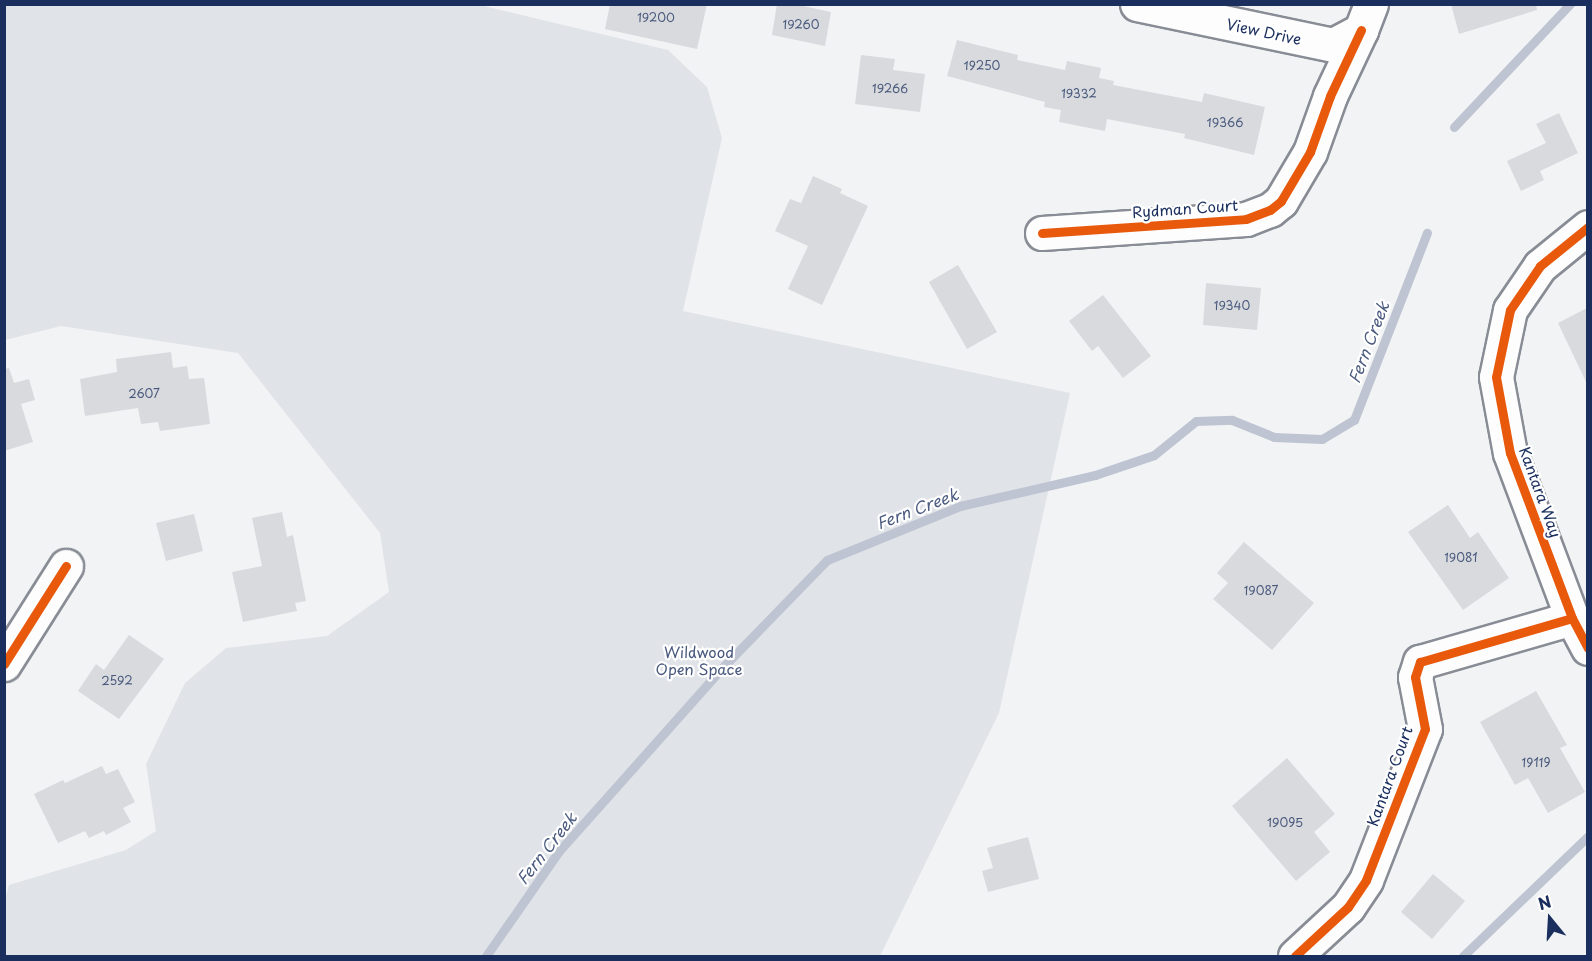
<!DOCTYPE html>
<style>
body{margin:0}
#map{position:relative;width:1592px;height:961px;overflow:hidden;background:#f2f3f4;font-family:"Playpen Sans",sans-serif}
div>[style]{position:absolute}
.green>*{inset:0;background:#e0e3e8}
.stream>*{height:9px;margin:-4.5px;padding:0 4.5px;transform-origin:4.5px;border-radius:4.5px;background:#bec4d1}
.building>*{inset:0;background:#d8dadd}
.roads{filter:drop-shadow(2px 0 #888c95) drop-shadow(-2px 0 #888c95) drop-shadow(0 2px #888c95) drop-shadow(0 -2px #888c95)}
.street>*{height:33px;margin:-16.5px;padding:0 16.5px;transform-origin:16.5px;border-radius:16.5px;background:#fdfdfd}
.cycleway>*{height:9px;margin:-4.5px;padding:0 4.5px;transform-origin:4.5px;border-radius:4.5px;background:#e8590c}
span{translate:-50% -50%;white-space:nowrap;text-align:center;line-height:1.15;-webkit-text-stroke:4.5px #fff;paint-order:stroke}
.number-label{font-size:12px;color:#4a5a7e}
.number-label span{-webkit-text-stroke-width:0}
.street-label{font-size:15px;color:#1b2f5e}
.park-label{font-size:15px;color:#49597e}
.water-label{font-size:16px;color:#4c5c81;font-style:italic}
.frame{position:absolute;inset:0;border:6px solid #1b2f5e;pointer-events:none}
.north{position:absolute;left:1520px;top:889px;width:60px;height:60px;-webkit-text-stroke:4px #fff;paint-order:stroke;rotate:342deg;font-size:16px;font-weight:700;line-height:24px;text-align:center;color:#1b2f5e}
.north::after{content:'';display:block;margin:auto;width:21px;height:27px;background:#1b2f5e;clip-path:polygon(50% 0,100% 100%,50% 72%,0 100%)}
</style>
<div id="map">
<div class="green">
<div style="clip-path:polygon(5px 4px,480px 5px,668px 50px,707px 87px,722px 138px,683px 311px,1070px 393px,999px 713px,880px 956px,5px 956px,5px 899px,9px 885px,126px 850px,156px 831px,146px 764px,185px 683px,226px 648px,327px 636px,389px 592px,380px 533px,238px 353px,61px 326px,5px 340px)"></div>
</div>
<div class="stream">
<div style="left:1454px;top:127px;width:169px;rotate:-46.7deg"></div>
<div style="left:486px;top:956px;width:128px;rotate:-55.2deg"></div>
<div style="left:559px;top:851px;width:246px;rotate:-48.3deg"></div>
<div style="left:723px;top:667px;width:149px;rotate:-45.8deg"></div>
<div style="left:827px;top:560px;width:144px;rotate:-22.1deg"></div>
<div style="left:960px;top:506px;width:139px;rotate:-12.9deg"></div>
<div style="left:1095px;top:475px;width:62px;rotate:-18.7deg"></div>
<div style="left:1154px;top:455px;width:54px;rotate:-39deg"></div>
<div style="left:1196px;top:421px;width:36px;rotate:-2deg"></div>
<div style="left:1232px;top:420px;width:45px;rotate:22deg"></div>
<div style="left:1274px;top:437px;width:48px;rotate:2.4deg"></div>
<div style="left:1322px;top:439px;width:37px;rotate:-31deg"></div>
<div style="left:1354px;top:420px;width:201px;rotate:-68.7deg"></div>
<div style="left:1463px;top:956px;width:173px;rotate:-43.8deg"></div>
</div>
<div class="building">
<div style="clip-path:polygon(610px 4px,707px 4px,697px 49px,605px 29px)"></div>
<div style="clip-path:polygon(777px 4px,794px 4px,831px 12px,825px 46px,772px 35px)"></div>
<div style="clip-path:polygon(1451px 4px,1536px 4px,1537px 10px,1459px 34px)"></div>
<div style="clip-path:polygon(957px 40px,1018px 55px,1017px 60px,1065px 70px,1067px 61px,1101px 68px,1099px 78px,1114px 81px,1113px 85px,1202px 102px,1204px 93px,1265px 107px,1254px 155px,1184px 138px,1185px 134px,1107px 119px,1105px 131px,1059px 122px,1061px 110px,1044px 107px,1045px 102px,947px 76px)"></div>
<div style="clip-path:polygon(861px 55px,895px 59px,893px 70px,925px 74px,920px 112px,855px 104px)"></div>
<div style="clip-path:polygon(1559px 113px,1578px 153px,1540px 171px,1544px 180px,1521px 191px,1507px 161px,1546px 143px,1536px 124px)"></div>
<div style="clip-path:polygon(813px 176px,842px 189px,840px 193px,868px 206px,822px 305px,788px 289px,808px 246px,775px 231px,790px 199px,801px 203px)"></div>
<div style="clip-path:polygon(958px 265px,997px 332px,967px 349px,929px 282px)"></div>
<div style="clip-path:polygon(1206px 283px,1261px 288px,1257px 330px,1203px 325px)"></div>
<div style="clip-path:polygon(1103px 295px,1151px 356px,1123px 378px,1098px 346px,1092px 351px,1069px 321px)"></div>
<div style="clip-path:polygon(1587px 308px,1587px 384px,1558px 323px)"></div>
<div style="clip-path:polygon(171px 352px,173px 368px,187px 366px,189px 379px,204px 378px,210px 424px,160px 431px,158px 422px,141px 424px,138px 408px,85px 416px,80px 379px,117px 372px,116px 359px)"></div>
<div style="clip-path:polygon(9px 368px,14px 383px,29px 379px,35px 400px,21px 404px,33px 442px,4px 451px,4px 369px)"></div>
<div style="clip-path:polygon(1448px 505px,1470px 538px,1478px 532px,1509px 578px,1463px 610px,1408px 532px)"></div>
<div style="clip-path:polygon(282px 512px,287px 537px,293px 535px,306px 601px,295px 603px,297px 611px,243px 622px,232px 572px,262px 566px,252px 518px)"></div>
<div style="clip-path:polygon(194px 514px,203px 551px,166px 561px,156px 523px)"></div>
<div style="clip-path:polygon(1244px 542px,1314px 603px,1272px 650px,1213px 599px,1228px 583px,1217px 573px)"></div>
<div style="clip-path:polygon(129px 635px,164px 659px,119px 719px,78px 691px,96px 664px,104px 670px)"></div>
<div style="clip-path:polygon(1536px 691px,1567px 745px,1560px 748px,1585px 792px,1548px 813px,1528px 778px,1515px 785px,1480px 722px)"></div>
<div style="clip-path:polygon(1287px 758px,1335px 814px,1314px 832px,1330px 852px,1296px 881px,1232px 806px)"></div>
<div style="clip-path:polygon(102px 766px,106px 774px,118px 769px,135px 802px,123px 808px,131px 822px,106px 835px,104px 831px,89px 838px,85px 831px,58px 843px,34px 794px,63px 780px,65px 783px)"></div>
<div style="clip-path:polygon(1028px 837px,1039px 879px,988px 892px,982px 871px,993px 868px,987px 848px)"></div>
<div style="clip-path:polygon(1433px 874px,1465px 901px,1432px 939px,1401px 912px)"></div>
</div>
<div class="roads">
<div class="street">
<div style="left:1137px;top:4px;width:200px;rotate:11.8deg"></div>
<div style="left:1333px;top:45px;width:32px;rotate:-28deg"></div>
<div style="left:1361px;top:30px;width:28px;rotate:-69deg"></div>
<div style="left:1588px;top:227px;width:62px;rotate:140.9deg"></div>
<div style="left:1540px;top:266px;width:53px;rotate:124.3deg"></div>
<div style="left:1510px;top:310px;width:68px;rotate:101.8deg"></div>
<div style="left:1496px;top:377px;width:77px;rotate:79.6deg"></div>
<div style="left:1510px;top:453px;width:176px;rotate:69.4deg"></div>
<div style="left:1572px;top:618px;width:34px;rotate:62deg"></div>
<div style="left:1042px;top:233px;width:204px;rotate:-3.9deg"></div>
<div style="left:1246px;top:219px;width:26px;rotate:-21deg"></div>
<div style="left:1270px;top:210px;width:14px;rotate:-39deg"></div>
<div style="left:1281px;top:201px;width:57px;rotate:-59.4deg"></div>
<div style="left:1310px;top:152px;width:59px;rotate:-70.3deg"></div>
<div style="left:1330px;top:96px;width:73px;rotate:-64.8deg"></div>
<div style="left:4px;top:664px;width:116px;rotate:-57.7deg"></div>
<div style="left:1295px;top:956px;width:72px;rotate:-42.8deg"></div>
<div style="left:1348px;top:907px;width:32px;rotate:-56deg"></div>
<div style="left:1366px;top:880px;width:162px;rotate:-68.7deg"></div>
<div style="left:1425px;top:729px;width:53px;rotate:-100.9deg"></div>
<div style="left:1415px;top:677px;width:16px;rotate:-72deg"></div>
<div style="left:1420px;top:662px;width:158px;rotate:-16.1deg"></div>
</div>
</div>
<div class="cycleway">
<div style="left:1588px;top:227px;width:62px;rotate:140.9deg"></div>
<div style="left:1540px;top:266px;width:53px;rotate:124.3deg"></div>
<div style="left:1510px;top:310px;width:68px;rotate:101.8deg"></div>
<div style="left:1496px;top:377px;width:77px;rotate:79.6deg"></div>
<div style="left:1510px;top:453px;width:176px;rotate:69.4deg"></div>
<div style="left:1572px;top:618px;width:34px;rotate:62deg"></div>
<div style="left:1042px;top:233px;width:204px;rotate:-3.9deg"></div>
<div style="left:1246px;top:219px;width:26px;rotate:-21deg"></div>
<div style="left:1270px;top:210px;width:14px;rotate:-39deg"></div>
<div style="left:1281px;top:201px;width:57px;rotate:-59.4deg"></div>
<div style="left:1310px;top:152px;width:59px;rotate:-70.3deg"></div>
<div style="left:1330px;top:96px;width:73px;rotate:-64.8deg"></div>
<div style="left:4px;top:664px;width:116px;rotate:-57.7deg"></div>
<div style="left:1295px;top:956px;width:72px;rotate:-42.8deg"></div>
<div style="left:1348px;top:907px;width:32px;rotate:-56deg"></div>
<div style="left:1366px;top:880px;width:162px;rotate:-68.7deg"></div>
<div style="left:1425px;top:729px;width:53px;rotate:-100.9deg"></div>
<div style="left:1415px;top:677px;width:16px;rotate:-72deg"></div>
<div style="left:1420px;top:662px;width:158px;rotate:-16.1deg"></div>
</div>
<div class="number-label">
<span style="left:656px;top:18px">19200</span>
<span style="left:801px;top:25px">19260</span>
<span style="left:982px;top:66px">19250</span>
<span style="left:890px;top:89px">19266</span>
<span style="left:1079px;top:94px">19332</span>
<span style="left:1225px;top:123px">19366</span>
<span style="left:1232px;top:306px">19340</span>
<span style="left:144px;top:394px">2607</span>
<span style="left:1461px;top:558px">19081</span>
<span style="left:1261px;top:591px">19087</span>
<span style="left:117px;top:681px">2592</span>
<span style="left:1536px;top:763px">19119</span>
<span style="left:1285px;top:823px">19095</span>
</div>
<div class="street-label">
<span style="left:1264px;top:31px;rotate:12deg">View Drive</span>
<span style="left:1185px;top:208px;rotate:-4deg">Rydman Court</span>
<span style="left:1541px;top:492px;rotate:70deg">Kantara Way</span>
<span style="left:1389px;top:776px;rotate:-70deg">Kantara Court</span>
</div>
<div class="park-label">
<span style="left:699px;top:660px">Wildwood<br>Open Space</span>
</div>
<div class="water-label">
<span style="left:1368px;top:342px;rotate:-69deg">Fern Creek</span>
<span style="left:917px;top:508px;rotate:-21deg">Fern Creek</span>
<span style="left:546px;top:848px;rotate:-52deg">Fern Creek</span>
</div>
<div class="frame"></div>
<div class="north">N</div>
</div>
